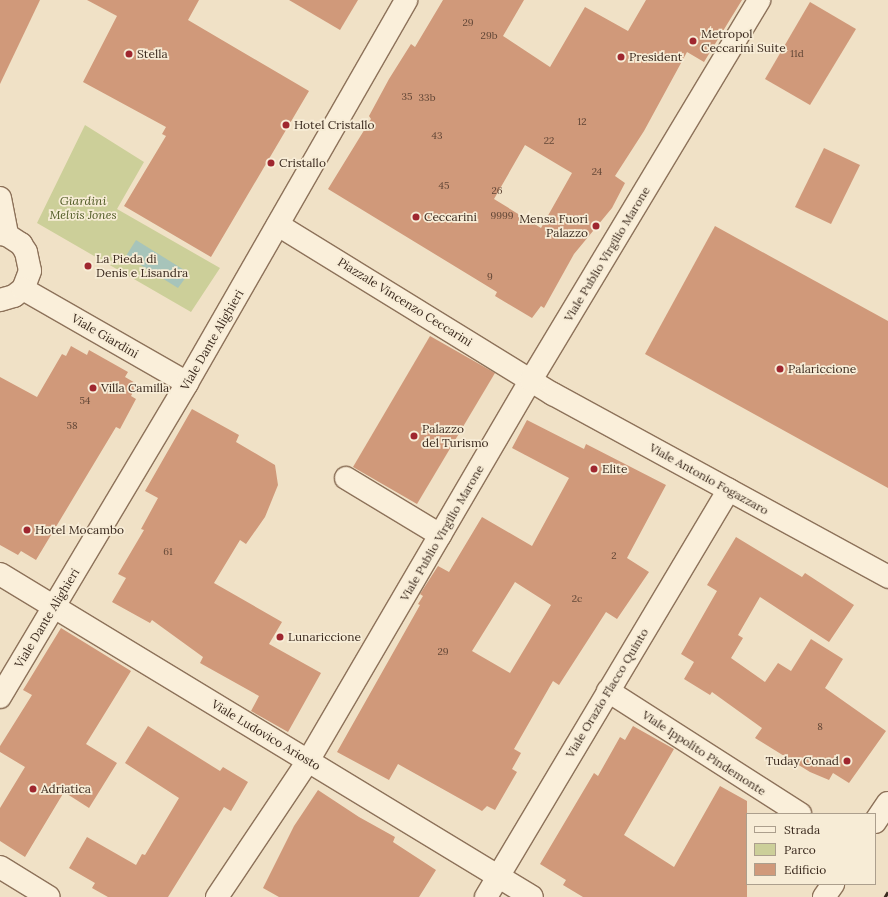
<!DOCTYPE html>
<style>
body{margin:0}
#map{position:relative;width:888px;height:897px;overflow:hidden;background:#f0e1c6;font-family:Lora,serif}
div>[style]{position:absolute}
.green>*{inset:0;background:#cccf99}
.water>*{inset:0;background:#a7c4ba}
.building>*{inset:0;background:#d0997a}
.roads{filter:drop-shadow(1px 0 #8d725a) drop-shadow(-1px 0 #8d725a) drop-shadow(0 1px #8d725a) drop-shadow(0 -1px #8d725a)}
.minor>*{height:22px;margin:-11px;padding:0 11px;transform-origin:11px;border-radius:11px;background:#faefda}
.rail>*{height:3px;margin-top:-1.5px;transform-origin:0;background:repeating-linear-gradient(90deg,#3c2b1f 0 7px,transparent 0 14px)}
.dots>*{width:11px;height:11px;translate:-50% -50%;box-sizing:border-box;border:2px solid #f7ecd6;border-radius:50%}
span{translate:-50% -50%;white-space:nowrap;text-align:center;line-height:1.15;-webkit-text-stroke:3.5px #f7ecd6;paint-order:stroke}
.number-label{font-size:10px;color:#614636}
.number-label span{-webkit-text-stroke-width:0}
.poi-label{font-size:12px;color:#3c2b1f}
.left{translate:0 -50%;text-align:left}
.right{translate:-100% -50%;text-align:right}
.park-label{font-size:12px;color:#4f5a24;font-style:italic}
.street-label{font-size:12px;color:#3c2b1f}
.legend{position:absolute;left:746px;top:813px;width:130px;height:72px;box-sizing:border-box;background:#f7ecd6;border:1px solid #ac9f8d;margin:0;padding:5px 7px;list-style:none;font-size:12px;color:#3c2b1f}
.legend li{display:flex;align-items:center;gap:8px;height:20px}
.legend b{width:20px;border:1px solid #ac9f8d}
</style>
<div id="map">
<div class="green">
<div style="clip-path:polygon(85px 125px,144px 162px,117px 209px,220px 268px,191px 312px,37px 223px)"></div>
</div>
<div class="water">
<div style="clip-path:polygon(136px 240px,189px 273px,178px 288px,126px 256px)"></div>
</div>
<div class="building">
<div style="clip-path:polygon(0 0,40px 0,0 84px)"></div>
<div style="clip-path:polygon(87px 0,199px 0,188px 20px,309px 91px,211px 257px,124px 206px,166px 136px,162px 134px,166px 127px,83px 82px,117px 16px)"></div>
<div style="clip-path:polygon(289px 0,358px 0,340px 30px)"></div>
<div style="clip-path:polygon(evenodd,443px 0,524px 0,503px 36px,550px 67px,585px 7px,628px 31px,646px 0,742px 0,704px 62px,687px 52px,644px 131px,615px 176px,625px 183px,612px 208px,574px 254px,544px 308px,541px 306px,532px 318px,495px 296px,497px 292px,328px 189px,371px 119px,369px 116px,389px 79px,411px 44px,415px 47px,443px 0,525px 145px,572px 173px,541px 228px,494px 199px,525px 145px)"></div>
<div style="clip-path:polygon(810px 2px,856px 29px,810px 105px,765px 79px)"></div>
<div style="clip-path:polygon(824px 148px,860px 165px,831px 224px,795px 207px)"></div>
<div style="clip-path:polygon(715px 226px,888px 321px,888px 488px,645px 354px)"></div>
<div style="clip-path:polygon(430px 336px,495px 373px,417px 504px,353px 467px)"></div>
<div style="clip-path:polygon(71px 346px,87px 355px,89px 350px,128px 372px,125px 377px,137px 384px,131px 396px,136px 399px,120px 429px,116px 427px,36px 560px,21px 551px,18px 555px,0 545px,0 377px,37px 397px,62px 354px,66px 356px)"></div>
<div style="clip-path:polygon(192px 409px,239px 435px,236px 442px,275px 465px,278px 485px,265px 517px,246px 544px,240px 540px,214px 583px,282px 622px,269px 644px,321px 673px,288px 732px,251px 711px,259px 696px,200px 663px,203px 657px,152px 620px,150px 623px,112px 602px,126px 578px,118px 574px,144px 530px,141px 529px,158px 498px,145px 491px)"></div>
<div style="clip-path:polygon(evenodd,527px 420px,584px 449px,586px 444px,666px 485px,627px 558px,649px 572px,617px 619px,606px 612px,559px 685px,553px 681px,514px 749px,521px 753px,512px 769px,517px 772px,495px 810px,487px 806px,482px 811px,398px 764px,389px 780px,337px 752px,420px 605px,418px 604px,423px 596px,420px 594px,438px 566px,449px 572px,482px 517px,532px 546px,569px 478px,512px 448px,527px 420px,515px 582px,551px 605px,510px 673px,472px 651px,515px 582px)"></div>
<div style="clip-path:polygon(736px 537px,802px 577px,805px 573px,854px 605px,829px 642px,760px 597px,738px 635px,743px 638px,731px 658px,765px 682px,778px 663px,791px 671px,811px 639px,843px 659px,825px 688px,886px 731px,849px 783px,833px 773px,829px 780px,810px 772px,755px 738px,762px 728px,712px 692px,710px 695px,684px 679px,694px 662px,681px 654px,717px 591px,707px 585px)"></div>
<div style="clip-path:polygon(61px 628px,131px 671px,86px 744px,117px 763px,89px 808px,64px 792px,25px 857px,0 841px,0 808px,25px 767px,0 752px,0 746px,32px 695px,23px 690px)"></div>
<div style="clip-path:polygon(148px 726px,220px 771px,223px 767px,248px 782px,231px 811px,224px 807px,168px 897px,108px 897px,92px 888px,95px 883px,69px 868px,87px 837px,136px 865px,142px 854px,145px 855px,179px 798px,125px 763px)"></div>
<div style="clip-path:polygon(633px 726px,674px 749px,624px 835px,674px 867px,720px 786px,747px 801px,747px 897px,583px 897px,563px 885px,566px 880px,540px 864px,594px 773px,598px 776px,620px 737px,625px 740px)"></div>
<div style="clip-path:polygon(318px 790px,359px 817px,395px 837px,393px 842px,436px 870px,419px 897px,279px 897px,263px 888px,294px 826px)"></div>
</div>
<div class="roads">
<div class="minor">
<div style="left:0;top:198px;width:38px;rotate:79deg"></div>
<div style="left:278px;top:225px;width:323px;rotate:31.6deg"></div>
<div style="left:553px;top:394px;width:382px;rotate:28.6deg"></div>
<div style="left:0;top:234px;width:7px;rotate:8deg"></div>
<div style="left:7px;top:235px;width:17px;rotate:33deg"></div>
<div style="left:21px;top:244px;width:9px;rotate:58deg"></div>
<div style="left:26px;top:252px;width:19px;rotate:78deg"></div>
<div style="left:30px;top:271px;width:19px;rotate:111deg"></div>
<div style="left:23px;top:289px;width:11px;rotate:142deg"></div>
<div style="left:14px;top:296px;width:15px;rotate:164deg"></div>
<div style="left:23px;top:289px;width:189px;rotate:29.8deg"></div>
<div style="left:346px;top:478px;width:110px;rotate:31.2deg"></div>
<div style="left:0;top:574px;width:622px;rotate:31.26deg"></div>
<div style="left:608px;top:691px;width:228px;rotate:32.6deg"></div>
<div style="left:0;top:697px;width:365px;rotate:-59.2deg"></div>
<div style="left:187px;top:383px;width:441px;rotate:-60.2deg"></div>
<div style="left:875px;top:822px;width:23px;rotate:-56deg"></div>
<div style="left:0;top:867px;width:57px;rotate:31.5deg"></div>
<div style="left:217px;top:897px;width:164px;rotate:-56.2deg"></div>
<div style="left:308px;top:761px;width:441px;rotate:-59.7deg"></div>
<div style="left:531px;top:380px;width:443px;rotate:-59deg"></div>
<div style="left:486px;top:897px;width:474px;rotate:-59.2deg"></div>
<div style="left:824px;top:897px;width:16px;rotate:-55deg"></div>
</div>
</div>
<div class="rail">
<div style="left:885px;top:897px;width:6px;rotate:-59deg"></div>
</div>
<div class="dots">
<div style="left:693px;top:41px;background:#9f272f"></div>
<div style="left:129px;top:54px;background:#9f272f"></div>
<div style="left:621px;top:57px;background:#9f272f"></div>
<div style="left:286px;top:125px;background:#9f272f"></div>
<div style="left:271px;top:163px;background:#9f272f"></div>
<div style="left:416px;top:217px;background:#9f272f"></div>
<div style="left:596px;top:226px;background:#9f272f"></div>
<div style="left:88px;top:266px;background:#9f272f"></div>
<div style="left:780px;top:369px;background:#9f272f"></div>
<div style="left:93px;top:388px;background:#9f272f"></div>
<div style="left:414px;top:436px;background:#9f272f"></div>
<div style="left:594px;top:469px;background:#9f272f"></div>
<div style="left:27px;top:530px;background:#9f272f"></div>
<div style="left:280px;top:637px;background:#9f272f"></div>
<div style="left:847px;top:761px;background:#9f272f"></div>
<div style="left:33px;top:789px;background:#9f272f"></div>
</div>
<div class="number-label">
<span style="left:468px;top:23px">29</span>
<span style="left:489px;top:36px">29b</span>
<span style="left:797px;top:54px">11d</span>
<span style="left:407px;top:97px">35</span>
<span style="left:427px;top:98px">33b</span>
<span style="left:582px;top:122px">12</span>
<span style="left:437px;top:136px">43</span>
<span style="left:549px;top:141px">22</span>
<span style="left:597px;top:172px">24</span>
<span style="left:444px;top:186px">45</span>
<span style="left:497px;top:191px">26</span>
<span style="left:502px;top:216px">9999</span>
<span style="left:490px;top:277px">9</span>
<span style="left:85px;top:401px">54</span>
<span style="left:72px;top:426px">58</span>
<span style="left:168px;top:552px">61</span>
<span style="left:614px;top:556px">2</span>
<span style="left:577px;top:599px">2c</span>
<span style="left:443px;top:652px">29</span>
<span style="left:820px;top:727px">8</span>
</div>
<div class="poi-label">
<span class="left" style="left:701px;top:41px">Metropol<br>Ceccarini Suite</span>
<span class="left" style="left:137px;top:54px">Stella</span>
<span class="left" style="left:629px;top:57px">President</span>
<span class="left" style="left:294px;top:125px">Hotel Cristallo</span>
<span class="left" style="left:279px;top:163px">Cristallo</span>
<span class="left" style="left:424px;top:217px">Ceccarini</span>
<span class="right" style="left:588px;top:226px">Mensa Fuori<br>Palazzo</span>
<span class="left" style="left:96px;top:266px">La Pieda di<br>Denis e Lisandra</span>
<span class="left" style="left:788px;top:369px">Palariccione</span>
<span class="left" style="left:101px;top:388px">Villa Camilla</span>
<span class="left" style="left:422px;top:436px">Palazzo<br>del Turismo</span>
<span class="left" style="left:602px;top:469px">Elite</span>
<span class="left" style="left:35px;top:530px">Hotel Mocambo</span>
<span class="left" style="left:288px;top:637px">Lunariccione</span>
<span class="right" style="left:839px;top:761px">Tuday Conad</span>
<span class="left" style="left:41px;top:789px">Adriatica</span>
</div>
<div class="park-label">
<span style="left:83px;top:208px">Giardini<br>Melvis Jones</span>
</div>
<div class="street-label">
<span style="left:607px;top:254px;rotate:-59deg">Viale Publio Virgilio Marone</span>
<span style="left:405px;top:302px;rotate:32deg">Piazzale Vincenzo Ceccarini</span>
<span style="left:105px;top:336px;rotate:30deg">Viale Giardini</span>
<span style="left:212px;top:340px;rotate:-60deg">Viale Dante Alighieri</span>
<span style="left:709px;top:479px;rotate:29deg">Viale Antonio Fogazzaro</span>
<span style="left:442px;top:533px;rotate:-60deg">Viale Publio Virgilio Marone</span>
<span style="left:47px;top:618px;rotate:-59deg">Viale Dante Alighieri</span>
<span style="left:607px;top:693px;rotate:-59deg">Viale Orazio Flacco Quinto</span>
<span style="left:266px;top:735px;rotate:31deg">Viale Ludovico Ariosto</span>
<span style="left:704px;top:753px;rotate:33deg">Viale Ippolito Pindemonte</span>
</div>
<ul class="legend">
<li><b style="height:5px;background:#faefda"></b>Strada</li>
<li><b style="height:11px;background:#cccf99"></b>Parco</li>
<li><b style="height:11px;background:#d0997a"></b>Edificio</li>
</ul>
</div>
